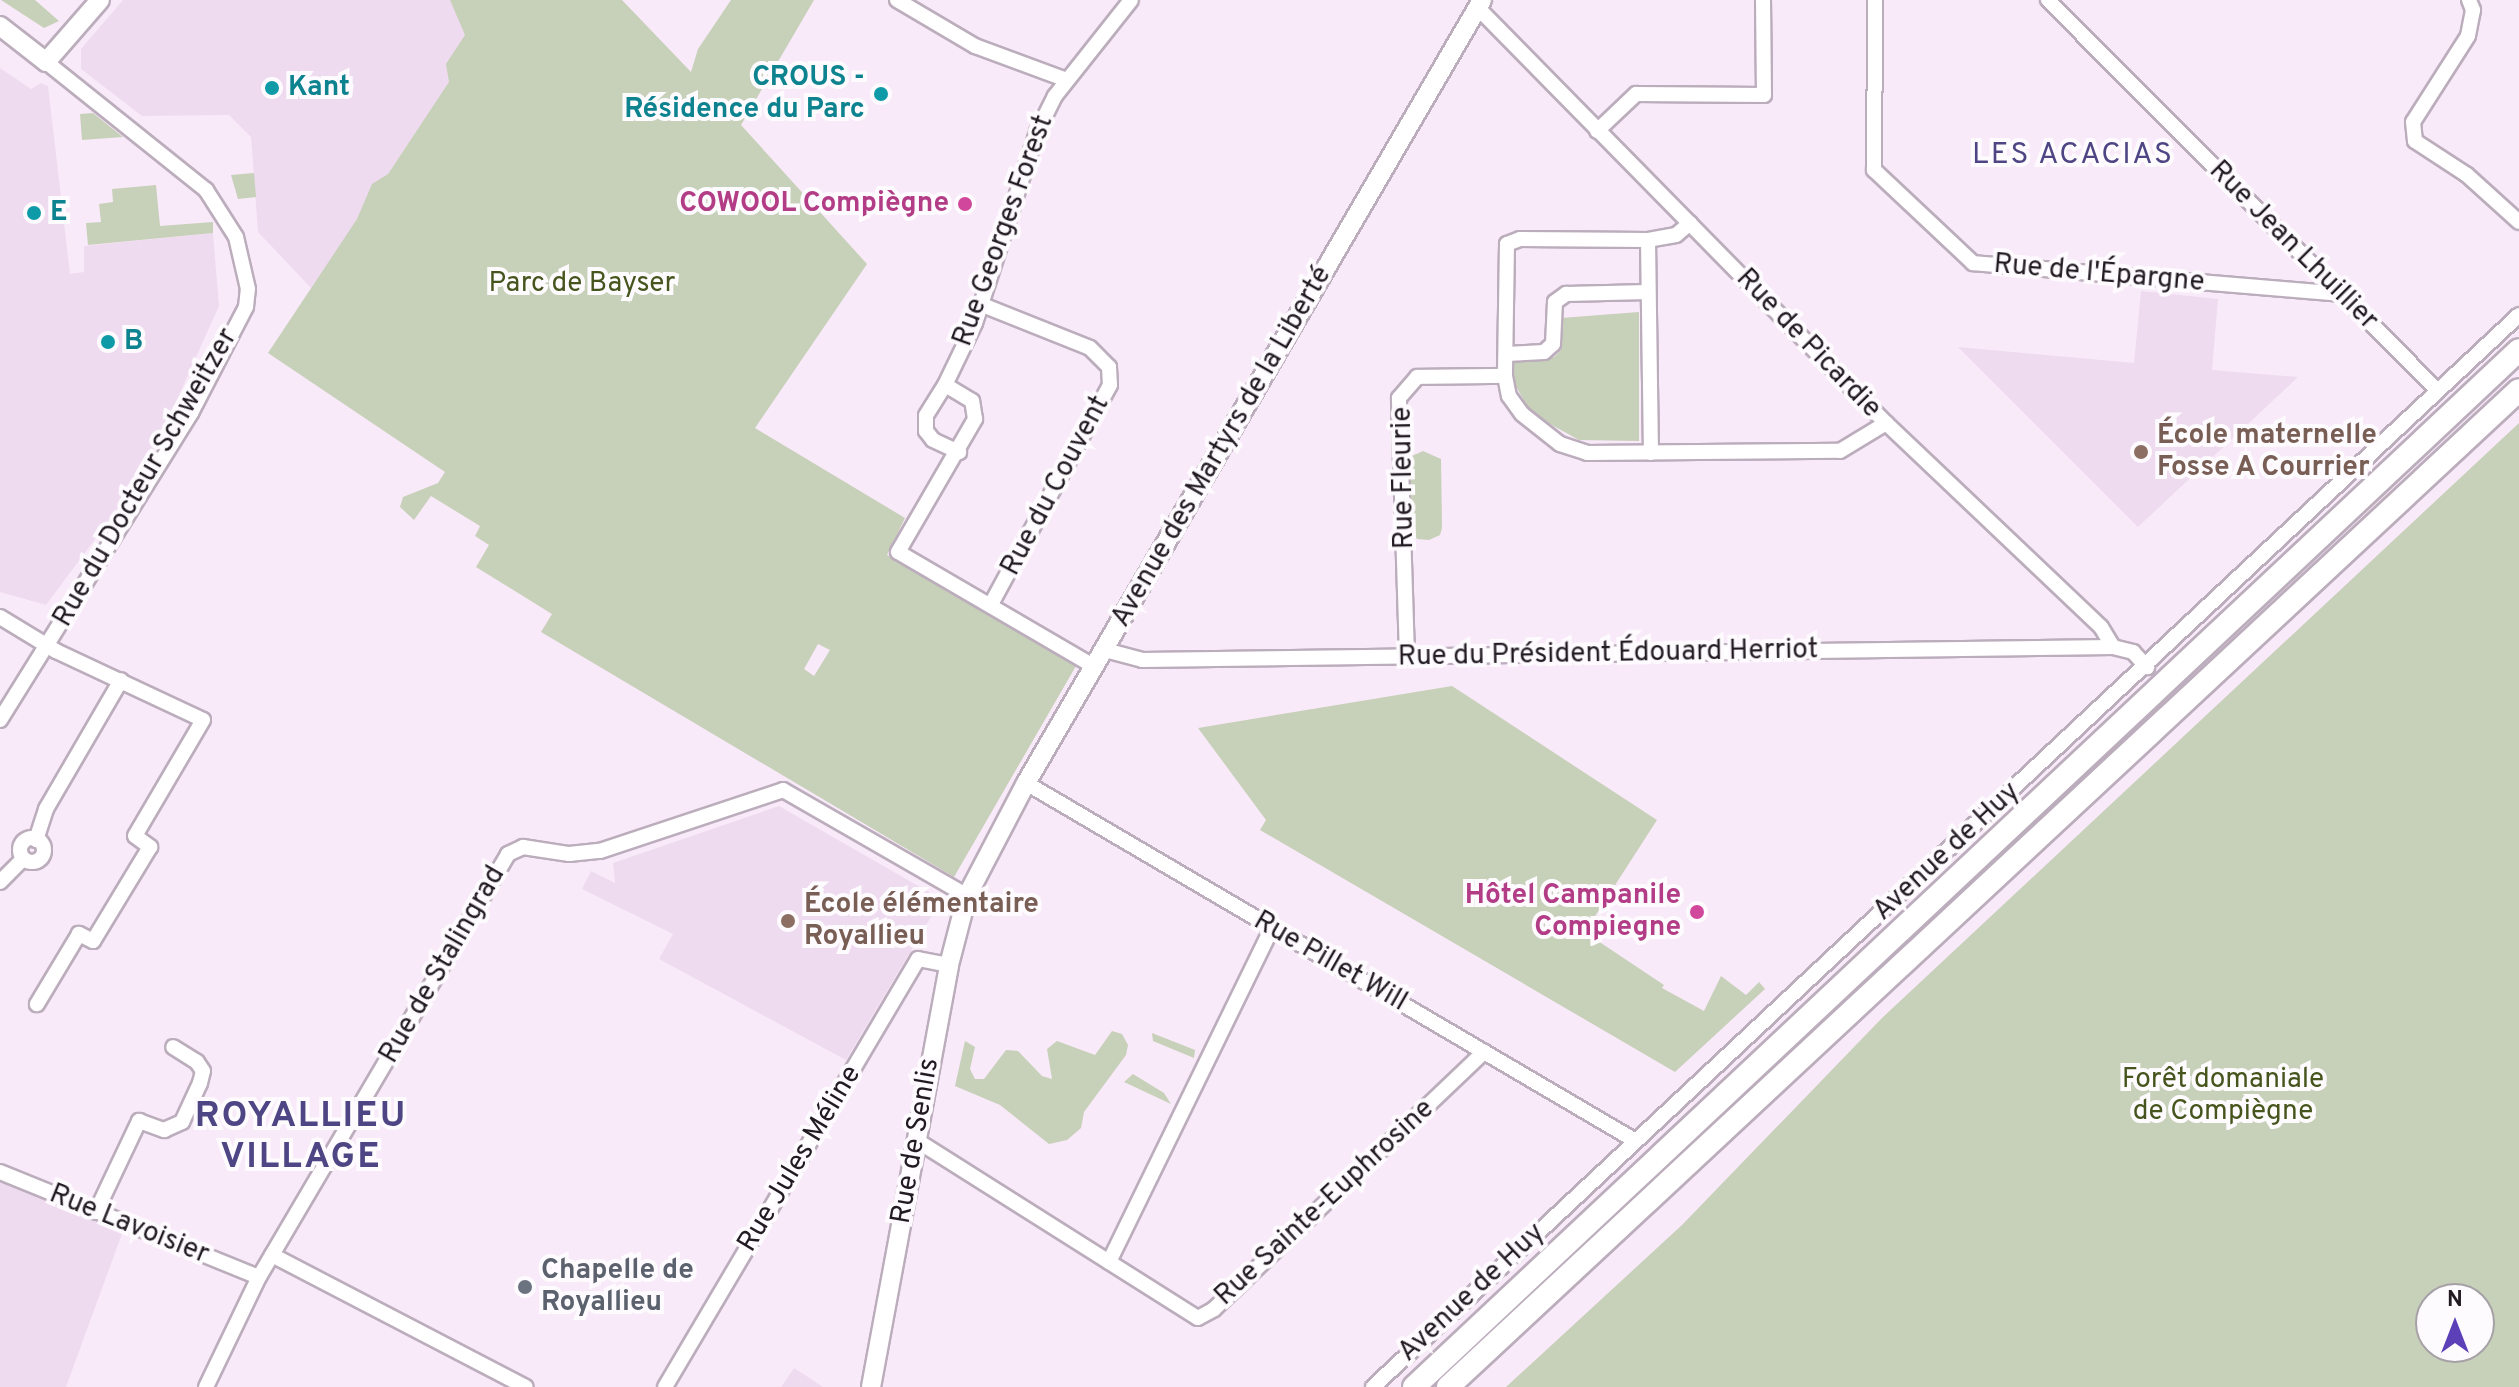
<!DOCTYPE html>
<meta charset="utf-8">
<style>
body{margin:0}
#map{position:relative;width:2519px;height:1387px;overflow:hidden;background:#f9eaf9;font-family:Overpass,sans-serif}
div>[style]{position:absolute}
.built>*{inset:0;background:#efdbef}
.green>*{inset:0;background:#c7d0b8}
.roads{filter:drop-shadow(2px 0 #bcadbc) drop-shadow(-2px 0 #bcadbc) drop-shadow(0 2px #bcadbc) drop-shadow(0 -2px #bcadbc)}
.minor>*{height:14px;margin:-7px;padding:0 7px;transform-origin:7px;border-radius:7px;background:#fff}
.minor>.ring{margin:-7px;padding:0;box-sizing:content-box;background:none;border:14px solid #fff;border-radius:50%}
.tertiary>*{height:18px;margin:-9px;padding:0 9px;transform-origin:9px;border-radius:9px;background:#fff}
.primary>*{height:22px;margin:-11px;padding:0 11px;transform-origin:11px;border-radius:11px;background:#fff}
.dots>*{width:22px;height:22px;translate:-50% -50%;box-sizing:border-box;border:4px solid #fefbfe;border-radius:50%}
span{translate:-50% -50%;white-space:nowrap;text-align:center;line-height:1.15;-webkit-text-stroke:8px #fefbfe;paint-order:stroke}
.culture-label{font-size:28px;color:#0d838f;font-weight:700}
.right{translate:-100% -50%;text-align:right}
.left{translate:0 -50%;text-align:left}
.hotel-label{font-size:28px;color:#b23c85;font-weight:700}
.street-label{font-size:28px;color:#211b21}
.park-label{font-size:28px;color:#46551d}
.education-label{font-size:28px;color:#785e54;font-weight:700}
.worship-label{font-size:28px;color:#5b616d;font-weight:700}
.neighbourhood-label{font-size:30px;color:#4e4684;letter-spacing:2px}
.district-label{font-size:36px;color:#4e4684;font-weight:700;letter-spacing:2px}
.north{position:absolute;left:2415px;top:1283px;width:80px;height:80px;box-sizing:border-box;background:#fefbfe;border:2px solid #a6a1a6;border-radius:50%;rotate:0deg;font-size:22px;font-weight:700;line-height:32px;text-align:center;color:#211b21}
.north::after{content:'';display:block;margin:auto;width:28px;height:36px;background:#5b40b8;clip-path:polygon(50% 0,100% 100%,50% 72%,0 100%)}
</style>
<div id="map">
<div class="built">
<div style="clip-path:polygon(123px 0,505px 0,311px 288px,258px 232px,251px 137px,229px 115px,142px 116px,81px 69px,81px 49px)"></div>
<div style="clip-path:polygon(0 68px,31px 89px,41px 83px,48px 86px,70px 274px,84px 272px,84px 246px,213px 233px,219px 306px,171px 413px,140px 479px,46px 605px,0 592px)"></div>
<div style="clip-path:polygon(2141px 291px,2218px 299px,2212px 370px,2298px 377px,2138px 527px,1958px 347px,2134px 363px)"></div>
<div style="clip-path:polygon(779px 806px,934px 895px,938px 905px,846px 1060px,659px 959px,673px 934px,582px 889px,591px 871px,615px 883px,613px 863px)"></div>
<div style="clip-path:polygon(0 1181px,123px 1231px,66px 1387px,0 1387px)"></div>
<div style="clip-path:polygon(794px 1368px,802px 1373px,823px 1387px,781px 1387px)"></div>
</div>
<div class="green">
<div style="clip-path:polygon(1px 0,35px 0,59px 21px,44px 28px)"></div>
<div style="clip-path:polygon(evenodd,450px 0,622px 0,691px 72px,698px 49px,731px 0,814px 0,741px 125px,867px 264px,755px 428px,905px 518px,887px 555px,1076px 666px,954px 877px,541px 632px,552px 614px,476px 567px,489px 545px,475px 536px,480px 526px,431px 496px,414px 520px,400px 507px,403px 497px,438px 483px,445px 472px,268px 353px,357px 219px,372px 184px,388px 174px,449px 82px,446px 64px,465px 35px,450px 0,818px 644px,830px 650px,814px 676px,804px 669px,818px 644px)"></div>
<div style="clip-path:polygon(93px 113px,123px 137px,82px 140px,80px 114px)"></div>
<div style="clip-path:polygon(254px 173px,256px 197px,238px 199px,231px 175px)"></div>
<div style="clip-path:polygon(156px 185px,160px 226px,213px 222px,213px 233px,88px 245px,86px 223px,101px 222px,99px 204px,113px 202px,112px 189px)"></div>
<div style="clip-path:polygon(1639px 312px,1639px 441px,1579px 440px,1532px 414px,1515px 385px,1513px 362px,1554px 357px,1561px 350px,1561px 318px)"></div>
<div style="clip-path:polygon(evenodd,2519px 423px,2519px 1387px,1506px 1387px,1682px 1225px,1882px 1018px,2519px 423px,2479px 1299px,2479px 1347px,2431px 1347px,2431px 1299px,2479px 1299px)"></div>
<div style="clip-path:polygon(1423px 451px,1441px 459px,1442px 528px,1440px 535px,1429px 540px,1417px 539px,1411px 529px,1410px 466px,1412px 456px)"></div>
<div style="clip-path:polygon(1452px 686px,1657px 820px,1590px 924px,1598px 941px,1664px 985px,1662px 988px,1704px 1011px,1721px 976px,1746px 995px,1759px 982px,1765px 989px,1675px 1072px,1260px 830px,1266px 820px,1198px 728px)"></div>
<div style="clip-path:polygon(1112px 1031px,1122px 1034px,1128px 1045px,1126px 1055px,1084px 1112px,1081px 1128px,1067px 1140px,1049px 1144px,1000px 1105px,955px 1086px,965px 1041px,975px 1047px,970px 1069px,975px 1079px,984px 1079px,1006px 1050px,1018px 1051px,1042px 1076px,1052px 1079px,1047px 1049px,1057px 1041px,1095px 1055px)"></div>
<div style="clip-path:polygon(1152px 1033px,1195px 1050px,1194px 1058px,1153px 1041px)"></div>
<div style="clip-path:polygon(1133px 1074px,1164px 1093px,1171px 1104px,1124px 1082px)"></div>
</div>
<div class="roads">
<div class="minor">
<div style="left:897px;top:0;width:91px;rotate:30.5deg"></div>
<div style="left:975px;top:46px;width:98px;rotate:20.3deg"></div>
<div style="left:1875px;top:0;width:170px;rotate:90.3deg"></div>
<div style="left:1874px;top:170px;width:136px;rotate:43.2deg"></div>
<div style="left:1973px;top:263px;width:367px;rotate:4.8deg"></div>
<div style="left:2048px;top:0;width:551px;rotate:45.07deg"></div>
<div style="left:2469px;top:0;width:11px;rotate:68deg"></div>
<div style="left:2473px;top:10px;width:26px;rotate:101deg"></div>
<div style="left:2468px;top:36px;width:102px;rotate:122.6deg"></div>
<div style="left:2413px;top:122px;width:19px;rotate:84deg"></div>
<div style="left:2415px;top:141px;width:62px;rotate:33.2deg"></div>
<div style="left:2467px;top:175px;width:70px;rotate:42.1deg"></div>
<div style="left:1478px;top:8px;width:582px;rotate:45.49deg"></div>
<div style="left:1886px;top:423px;width:296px;rotate:43.5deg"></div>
<div style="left:2101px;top:627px;width:23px;rotate:59deg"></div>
<div style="left:2113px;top:647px;width:21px;rotate:14deg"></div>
<div style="left:2133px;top:652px;width:21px;rotate:47deg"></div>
<div style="left:1597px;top:131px;width:54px;rotate:-43.5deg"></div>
<div style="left:1636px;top:94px;width:128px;rotate:0.4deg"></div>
<div style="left:1764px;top:95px;width:95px;rotate:-90.6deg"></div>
<div style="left:1690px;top:223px;width:18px;rotate:139deg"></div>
<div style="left:1676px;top:235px;width:28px;rotate:170deg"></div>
<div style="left:1648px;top:240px;width:128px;rotate:-179.6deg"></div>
<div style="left:1520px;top:239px;width:14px;rotate:159deg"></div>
<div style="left:1507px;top:244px;width:132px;rotate:90.9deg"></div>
<div style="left:1505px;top:376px;width:20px;rotate:79deg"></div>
<div style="left:1509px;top:396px;width:22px;rotate:54deg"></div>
<div style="left:1522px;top:414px;width:48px;rotate:38.3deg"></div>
<div style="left:1560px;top:444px;width:28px;rotate:18deg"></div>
<div style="left:1587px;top:453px;width:253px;rotate:-0.5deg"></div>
<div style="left:1840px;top:451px;width:54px;rotate:-31.3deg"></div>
<div style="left:1648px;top:240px;width:213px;rotate:89.2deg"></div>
<div style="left:980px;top:304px;width:118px;rotate:21.8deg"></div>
<div style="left:1090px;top:348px;width:27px;rotate:45deg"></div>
<div style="left:1109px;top:367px;width:18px;rotate:87deg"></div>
<div style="left:1110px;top:385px;width:249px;rotate:118.5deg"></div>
<div style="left:1507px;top:354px;width:37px;rotate:-3deg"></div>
<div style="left:1544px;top:352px;width:12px;rotate:-42deg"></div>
<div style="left:1553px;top:344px;width:42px;rotate:-87.3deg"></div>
<div style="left:1555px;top:302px;width:14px;rotate:-36deg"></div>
<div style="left:1566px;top:294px;width:82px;rotate:-1.4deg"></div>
<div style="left:945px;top:385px;width:36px;rotate:122deg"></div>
<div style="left:926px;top:416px;width:15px;rotate:90deg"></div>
<div style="left:926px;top:431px;width:11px;rotate:52deg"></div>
<div style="left:933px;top:440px;width:29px;rotate:25deg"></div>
<div style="left:0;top:617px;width:66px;rotate:31.3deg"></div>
<div style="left:56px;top:651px;width:162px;rotate:25.1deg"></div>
<div style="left:203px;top:720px;width:134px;rotate:120.4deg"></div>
<div style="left:135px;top:836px;width:19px;rotate:36deg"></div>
<div style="left:150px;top:847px;width:110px;rotate:121.2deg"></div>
<div style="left:93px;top:941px;width:16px;rotate:-153deg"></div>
<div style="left:79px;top:934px;width:82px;rotate:121deg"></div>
<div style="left:1105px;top:650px;width:38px;rotate:15deg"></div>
<div style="left:1142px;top:660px;width:971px;rotate:-0.77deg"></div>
<div style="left:1407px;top:656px;width:258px;rotate:-91.8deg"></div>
<div style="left:1399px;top:398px;width:28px;rotate:-49deg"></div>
<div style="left:1417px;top:377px;width:88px;rotate:-0.7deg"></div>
<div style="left:1095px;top:667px;width:228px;rotate:-149.7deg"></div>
<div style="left:898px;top:552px;width:154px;rotate:-59.9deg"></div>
<div style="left:975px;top:419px;width:18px;rotate:-99deg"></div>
<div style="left:972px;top:401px;width:31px;rotate:-149deg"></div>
<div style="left:945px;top:385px;width:69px;rotate:-64.2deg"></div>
<div style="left:975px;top:323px;width:201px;rotate:-72deg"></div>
<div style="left:1037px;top:132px;width:40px;rotate:-63.4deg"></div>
<div style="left:1055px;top:96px;width:122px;rotate:-51.6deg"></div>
<div style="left:0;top:720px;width:362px;rotate:-58.1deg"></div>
<div style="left:191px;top:413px;width:119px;rotate:-62.6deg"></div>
<div style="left:246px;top:307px;width:18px;rotate:-84deg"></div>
<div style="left:248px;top:289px;width:53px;rotate:-103deg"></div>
<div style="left:236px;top:237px;width:56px;rotate:-122.6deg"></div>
<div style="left:206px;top:190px;width:205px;rotate:-141.3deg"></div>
<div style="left:1026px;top:783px;width:705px;rotate:30.42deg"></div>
<div class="ring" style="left:20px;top:838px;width:10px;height:10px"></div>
<div style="left:36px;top:840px;width:33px;rotate:-72deg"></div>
<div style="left:46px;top:809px;width:149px;rotate:-59.8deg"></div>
<div style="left:0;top:882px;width:33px;rotate:-45deg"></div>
<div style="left:916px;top:1140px;width:333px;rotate:32.3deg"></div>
<div style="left:1198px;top:1318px;width:18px;rotate:-29deg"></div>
<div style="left:1214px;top:1309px;width:373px;rotate:-43.6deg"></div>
<div style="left:0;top:1172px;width:279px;rotate:22.1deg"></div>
<div style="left:96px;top:1212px;width:101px;rotate:-64.7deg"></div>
<div style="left:139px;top:1121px;width:27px;rotate:20deg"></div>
<div style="left:164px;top:1130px;width:20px;rotate:-24deg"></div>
<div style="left:182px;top:1122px;width:43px;rotate:-65.2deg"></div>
<div style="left:200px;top:1083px;width:12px;rotate:-76deg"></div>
<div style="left:203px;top:1071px;width:11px;rotate:-124deg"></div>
<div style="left:197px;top:1062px;width:28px;rotate:-148deg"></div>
<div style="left:272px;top:1255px;width:286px;rotate:27.5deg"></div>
<div style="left:1109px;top:1262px;width:372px;rotate:-64deg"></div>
<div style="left:206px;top:1387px;width:122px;rotate:-64.3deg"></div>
<div style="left:259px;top:1277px;width:491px;rotate:-59.5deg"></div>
<div style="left:508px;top:854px;width:17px;rotate:-25deg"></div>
<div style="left:523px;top:847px;width:47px;rotate:8.7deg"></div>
<div style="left:569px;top:854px;width:31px;rotate:-6deg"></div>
<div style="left:600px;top:851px;width:193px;rotate:-18.4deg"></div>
<div style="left:783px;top:790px;width:212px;rotate:29.9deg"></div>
<div style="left:665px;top:1387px;width:497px;rotate:-59.4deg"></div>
<div style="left:918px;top:959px;width:32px;rotate:11deg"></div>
<div style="left:1373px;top:1387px;width:1569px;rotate:-43.09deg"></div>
</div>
<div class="tertiary">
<div style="left:0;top:26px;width:58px;rotate:38deg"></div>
<div style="left:46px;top:62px;width:82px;rotate:-48.9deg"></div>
<div style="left:871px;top:1387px;width:429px;rotate:-79.5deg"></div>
<div style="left:949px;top:965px;width:71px;rotate:-75.4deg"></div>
<div style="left:967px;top:896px;width:127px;rotate:-62.4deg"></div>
<div style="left:1026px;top:783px;width:906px;rotate:-59.78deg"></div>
</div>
<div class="primary">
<div style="left:1414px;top:1387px;width:1515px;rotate:-43.18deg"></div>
<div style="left:1448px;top:1387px;width:1463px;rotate:-42.95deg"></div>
</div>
</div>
<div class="dots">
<div style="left:272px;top:88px;background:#0f9aa8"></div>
<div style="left:881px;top:94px;background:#0f9aa8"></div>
<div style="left:965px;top:204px;background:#d1479c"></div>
<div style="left:34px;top:213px;background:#0f9aa8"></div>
<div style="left:108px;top:342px;background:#0f9aa8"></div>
<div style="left:2141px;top:452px;background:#8d6e63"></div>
<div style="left:1697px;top:912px;background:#d1479c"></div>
<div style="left:788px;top:921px;background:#8d6e63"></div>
<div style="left:525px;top:1287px;background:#6b7280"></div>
</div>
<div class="culture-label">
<span class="right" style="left:865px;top:94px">CROUS -<br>Résidence du Parc</span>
<span class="left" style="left:288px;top:88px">Kant</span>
<span class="left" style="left:50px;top:213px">E</span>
<span class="left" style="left:124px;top:342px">B</span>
</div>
<div class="hotel-label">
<span class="right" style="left:949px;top:204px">COWOOL Compiègne</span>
<span class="right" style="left:1681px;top:912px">Hôtel Campanile<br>Compiegne</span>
</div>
<div class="street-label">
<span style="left:1004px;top:231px;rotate:-70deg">Rue Georges Forest</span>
<span style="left:2293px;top:246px;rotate:45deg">Rue Jean Lhuillier</span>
<span style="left:2099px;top:274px;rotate:5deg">Rue de l'Épargne</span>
<span style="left:1808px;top:344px;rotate:46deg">Rue de Picardie</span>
<span style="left:1222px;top:447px;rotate:-60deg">Avenue des Martyrs de la Liberté</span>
<span style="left:146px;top:478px;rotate:-60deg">Rue du Docteur Schweitzer</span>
<span style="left:1404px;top:478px;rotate:-91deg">Rue Fleurie</span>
<span style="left:1056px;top:486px;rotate:-62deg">Rue du Couvent</span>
<span style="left:1608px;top:654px;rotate:-1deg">Rue du Président Édouard Herriot</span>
<span style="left:1947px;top:852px;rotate:-43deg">Avenue de Huy</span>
<span style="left:1330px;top:962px;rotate:30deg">Rue Pillet Will</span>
<span style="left:443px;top:965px;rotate:-60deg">Rue de Stalingrad</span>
<span style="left:916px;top:1141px;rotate:-80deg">Rue de Senlis</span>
<span style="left:800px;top:1159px;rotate:-59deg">Rue Jules Méline</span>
<span style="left:1325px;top:1203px;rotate:-43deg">Rue Sainte-Euphrosine</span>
<span style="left:129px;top:1225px;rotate:22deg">Rue Lavoisier</span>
<span style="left:1472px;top:1293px;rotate:-43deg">Avenue de Huy</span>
</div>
<div class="park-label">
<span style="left:582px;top:284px">Parc de Bayser</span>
<span style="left:2223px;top:1096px">Forêt domaniale<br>de Compiègne</span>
</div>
<div class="education-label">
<span class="left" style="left:2157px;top:452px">École maternelle<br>Fosse A Courrier</span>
<span class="left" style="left:804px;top:921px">École élémentaire<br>Royallieu</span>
</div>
<div class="worship-label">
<span class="left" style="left:541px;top:1287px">Chapelle de<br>Royallieu</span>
</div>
<div class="neighbourhood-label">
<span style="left:2073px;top:156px">LES ACACIAS</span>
</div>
<div class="district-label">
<span style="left:301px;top:1138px">ROYALLIEU<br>VILLAGE</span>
</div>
<div class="north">N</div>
</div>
